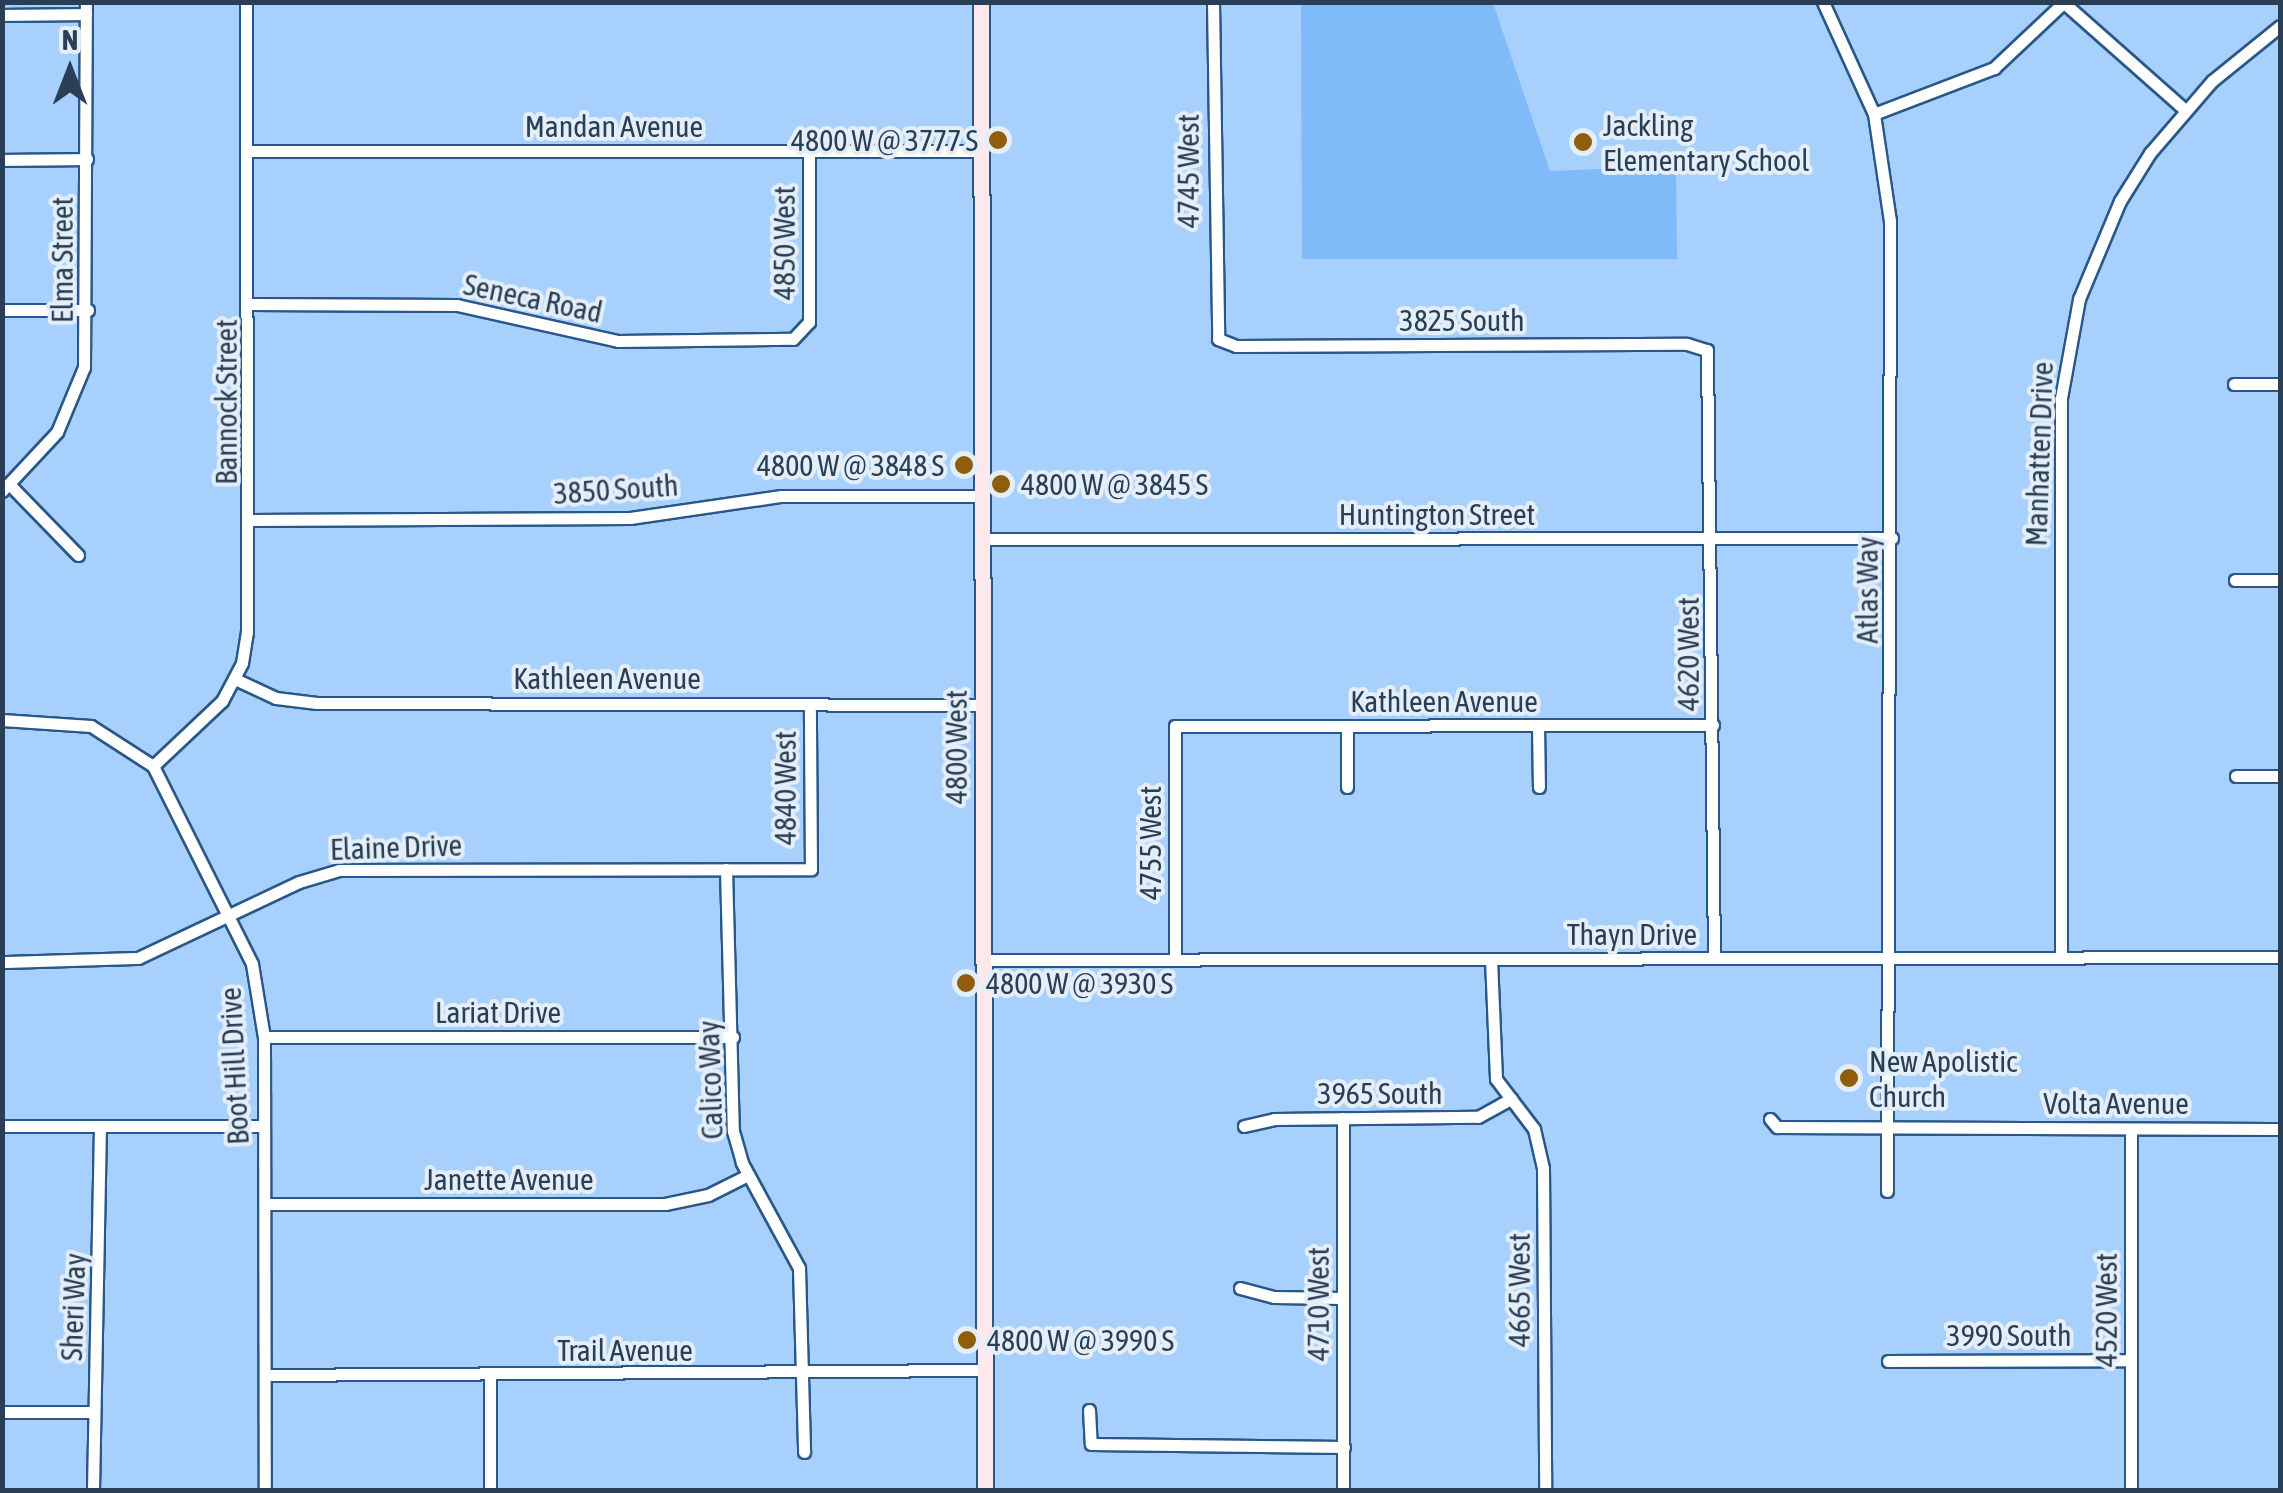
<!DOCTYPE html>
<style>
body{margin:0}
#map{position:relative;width:2283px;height:1493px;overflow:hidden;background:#a8d0fc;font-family:"Asap Condensed",sans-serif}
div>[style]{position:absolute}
.green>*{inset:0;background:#80baf8}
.roads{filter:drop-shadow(2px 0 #295888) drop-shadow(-2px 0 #295888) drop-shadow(0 2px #295888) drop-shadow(0 -2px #295888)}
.street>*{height:11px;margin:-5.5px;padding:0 5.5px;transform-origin:5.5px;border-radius:5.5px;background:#fff}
.secondary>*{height:15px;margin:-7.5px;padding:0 7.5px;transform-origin:7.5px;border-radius:7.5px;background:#fde8eb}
.dots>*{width:28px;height:28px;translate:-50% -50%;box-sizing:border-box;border:5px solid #e4eef9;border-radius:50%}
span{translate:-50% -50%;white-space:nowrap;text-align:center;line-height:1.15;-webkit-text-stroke:8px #e4eef9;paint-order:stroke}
.poi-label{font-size:30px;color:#2a3f55}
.left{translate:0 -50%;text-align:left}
.right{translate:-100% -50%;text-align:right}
.street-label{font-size:30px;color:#2a3f55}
.frame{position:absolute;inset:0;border:5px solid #2a3f55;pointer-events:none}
.north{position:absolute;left:20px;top:20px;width:100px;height:100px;-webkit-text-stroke:8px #e4eef9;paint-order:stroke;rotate:0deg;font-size:28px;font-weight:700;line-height:40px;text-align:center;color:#2a3f55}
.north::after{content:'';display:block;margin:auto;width:35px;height:45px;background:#2a3f55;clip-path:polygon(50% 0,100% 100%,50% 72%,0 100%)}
</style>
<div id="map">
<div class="green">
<div style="clip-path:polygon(1301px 3px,1493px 3px,1550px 171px,1676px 166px,1677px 259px,1302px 259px)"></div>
</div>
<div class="roads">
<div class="street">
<div style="left:1213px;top:2px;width:337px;rotate:89.1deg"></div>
<div style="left:1218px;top:339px;width:19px;rotate:21deg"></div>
<div style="left:1236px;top:346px;width:451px;rotate:-0.3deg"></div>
<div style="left:1687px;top:344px;width:21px;rotate:17deg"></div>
<div style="left:1707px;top:350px;width:608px;rotate:89.34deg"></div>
<div style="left:1823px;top:2px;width:123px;rotate:65.5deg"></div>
<div style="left:1874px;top:114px;width:108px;rotate:81.5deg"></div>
<div style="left:1890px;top:221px;width:970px;rotate:90.18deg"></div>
<div style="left:2063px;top:2px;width:163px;rotate:41.5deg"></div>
<div style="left:2px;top:15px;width:84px;rotate:-0.7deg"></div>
<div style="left:1874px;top:114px;width:129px;rotate:-21deg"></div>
<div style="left:1994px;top:68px;width:96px;rotate:-43.3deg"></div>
<div style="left:246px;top:151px;width:736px"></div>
<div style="left:2px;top:160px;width:85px;rotate:-0.7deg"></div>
<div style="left:250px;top:304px;width:207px;rotate:0.3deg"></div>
<div style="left:457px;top:305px;width:165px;rotate:12.6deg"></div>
<div style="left:618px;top:341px;width:175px;rotate:-0.7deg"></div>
<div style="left:793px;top:339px;width:23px;rotate:-47deg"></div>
<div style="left:809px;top:322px;width:171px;rotate:-90deg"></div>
<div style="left:2px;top:310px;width:86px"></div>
<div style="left:2234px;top:384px;width:46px"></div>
<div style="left:9px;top:484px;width:99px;rotate:45.8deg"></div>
<div style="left:2px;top:491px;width:81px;rotate:-47deg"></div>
<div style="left:57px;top:432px;width:70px;rotate:-67.4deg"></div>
<div style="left:84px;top:367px;width:365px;rotate:-89.7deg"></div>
<div style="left:251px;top:520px;width:379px;rotate:-0.3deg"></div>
<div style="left:630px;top:518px;width:153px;rotate:-8.3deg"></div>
<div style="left:781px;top:496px;width:202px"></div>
<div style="left:983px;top:539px;width:909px;rotate:-0.06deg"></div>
<div style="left:2235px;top:580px;width:45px"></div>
<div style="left:235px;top:679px;width:45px;rotate:24.9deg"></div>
<div style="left:276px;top:698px;width:41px;rotate:7deg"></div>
<div style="left:317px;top:703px;width:666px;rotate:0.17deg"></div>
<div style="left:2px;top:720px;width:89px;rotate:3.9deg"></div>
<div style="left:91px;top:726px;width:74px;rotate:32.8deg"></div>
<div style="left:153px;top:766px;width:221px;rotate:63.4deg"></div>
<div style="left:252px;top:964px;width:74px;rotate:80.7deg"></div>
<div style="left:264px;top:1037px;width:453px;rotate:89.9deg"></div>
<div style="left:1347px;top:726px;width:61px;rotate:90deg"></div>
<div style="left:1538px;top:726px;width:61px;rotate:89.1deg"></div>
<div style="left:153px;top:766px;width:95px;rotate:-43.3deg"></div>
<div style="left:222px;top:701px;width:43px;rotate:-62.2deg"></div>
<div style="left:242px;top:663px;width:31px;rotate:-81deg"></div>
<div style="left:247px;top:632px;width:630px;rotate:-90.09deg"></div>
<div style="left:2236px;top:776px;width:44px"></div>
<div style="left:726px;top:869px;width:262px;rotate:88.5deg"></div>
<div style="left:733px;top:1131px;width:33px;rotate:74deg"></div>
<div style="left:742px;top:1163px;width:119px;rotate:61.5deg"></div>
<div style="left:799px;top:1268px;width:184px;rotate:88.4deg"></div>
<div style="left:2061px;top:958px;width:560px;rotate:-90deg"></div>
<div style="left:2061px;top:398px;width:101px;rotate:-79.7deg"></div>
<div style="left:2079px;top:299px;width:106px;rotate:-67.3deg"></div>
<div style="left:2120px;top:201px;width:57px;rotate:-58deg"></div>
<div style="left:2150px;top:153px;width:95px;rotate:-49.3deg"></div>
<div style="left:2212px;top:81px;width:87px;rotate:-39deg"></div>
<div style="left:1491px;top:959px;width:120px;rotate:87.6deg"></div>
<div style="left:1496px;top:1079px;width:63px;rotate:52.8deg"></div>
<div style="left:1534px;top:1129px;width:40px;rotate:77deg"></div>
<div style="left:1543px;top:1168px;width:322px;rotate:89.6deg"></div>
<div style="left:984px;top:960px;width:1296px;rotate:-0.13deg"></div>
<div style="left:1175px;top:960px;width:234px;rotate:-90deg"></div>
<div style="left:1175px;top:726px;width:538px;rotate:-0.11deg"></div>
<div style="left:2px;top:962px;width:136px;rotate:-1.7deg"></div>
<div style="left:138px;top:958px;width:178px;rotate:-25.3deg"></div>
<div style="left:299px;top:882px;width:42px;rotate:-16.7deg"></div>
<div style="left:339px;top:870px;width:472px;rotate:-0.1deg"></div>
<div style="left:811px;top:869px;width:163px;rotate:-90.4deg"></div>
<div style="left:264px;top:1037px;width:469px"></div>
<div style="left:1343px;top:1118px;width:372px;rotate:90deg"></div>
<div style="left:1770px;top:1119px;width:11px;rotate:49deg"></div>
<div style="left:1777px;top:1127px;width:503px;rotate:0.23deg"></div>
<div style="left:2px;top:1126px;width:262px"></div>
<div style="left:1244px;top:1126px;width:31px;rotate:-13deg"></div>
<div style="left:1274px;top:1119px;width:204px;rotate:-0.6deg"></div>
<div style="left:1478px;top:1117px;width:38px;rotate:-29deg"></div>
<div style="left:2131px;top:1129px;width:361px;rotate:90deg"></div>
<div style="left:265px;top:1204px;width:400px"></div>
<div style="left:665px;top:1204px;width:44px;rotate:-11.8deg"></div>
<div style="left:708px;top:1195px;width:45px;rotate:-26.6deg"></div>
<div style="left:1240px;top:1288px;width:35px;rotate:15deg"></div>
<div style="left:1274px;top:1297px;width:69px;rotate:0.8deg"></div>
<div style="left:1888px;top:1361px;width:243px;rotate:-0.2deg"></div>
<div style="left:265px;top:1375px;width:720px;rotate:-0.4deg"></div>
<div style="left:490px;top:1375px;width:115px;rotate:90deg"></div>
<div style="left:1089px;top:1410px;width:34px;rotate:87deg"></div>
<div style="left:1091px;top:1444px;width:253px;rotate:0.7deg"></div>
<div style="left:2px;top:1412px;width:91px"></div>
<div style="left:93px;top:1490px;width:364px;rotate:-88.9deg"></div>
</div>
<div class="secondary">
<div style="left:981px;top:2px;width:1488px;rotate:89.85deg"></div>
</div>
</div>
<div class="dots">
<div style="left:998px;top:140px;background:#905d0c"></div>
<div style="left:1583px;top:142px;background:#905d0c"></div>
<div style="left:964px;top:465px;background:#905d0c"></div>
<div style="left:1001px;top:484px;background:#905d0c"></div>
<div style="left:966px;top:983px;background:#905d0c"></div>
<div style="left:1849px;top:1078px;background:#905d0c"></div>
<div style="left:967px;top:1340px;background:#905d0c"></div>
</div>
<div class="poi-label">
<span class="left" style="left:1603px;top:142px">Jackling<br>Elementary School</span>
<span class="right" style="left:978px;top:140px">4800 W @ 3777 S</span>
<span class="right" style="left:944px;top:465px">4800 W @ 3848 S</span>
<span class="left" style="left:1021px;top:484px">4800 W @ 3845 S</span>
<span class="left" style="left:986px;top:983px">4800 W @ 3930 S</span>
<span class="left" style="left:1869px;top:1078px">New Apolistic<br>Church</span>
<span class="left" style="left:987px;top:1340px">4800 W @ 3990 S</span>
</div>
<div class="street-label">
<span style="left:614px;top:126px">Mandan Avenue</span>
<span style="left:1188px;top:171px;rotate:-90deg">4745 West</span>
<span style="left:784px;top:243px;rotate:-90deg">4850 West</span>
<span style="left:62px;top:260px;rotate:-90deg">Elma Street</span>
<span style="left:533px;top:298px;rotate:12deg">Seneca Road</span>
<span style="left:1462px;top:320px">3825 South</span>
<span style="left:226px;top:402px;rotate:-90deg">Bannock Street</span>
<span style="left:2039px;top:454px;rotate:-88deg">Manhatten Drive</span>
<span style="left:616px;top:489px;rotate:-4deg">3850 South</span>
<span style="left:1437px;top:514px">Huntington Street</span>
<span style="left:1867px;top:590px;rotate:-90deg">Atlas Way</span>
<span style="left:1688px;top:654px;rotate:-90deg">4620 West</span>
<span style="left:607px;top:678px">Kathleen Avenue</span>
<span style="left:1444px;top:701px">Kathleen Avenue</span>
<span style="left:956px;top:747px;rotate:-90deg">4800 West</span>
<span style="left:785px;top:788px;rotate:-90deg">4840 West</span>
<span style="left:1150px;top:843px;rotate:-90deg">4755 West</span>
<span style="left:396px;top:847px;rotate:-2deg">Elaine Drive</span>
<span style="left:1632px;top:934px">Thayn Drive</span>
<span style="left:498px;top:1012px">Lariat Drive</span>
<span style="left:234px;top:1066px;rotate:-93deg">Boot Hill Drive</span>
<span style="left:710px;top:1080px;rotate:-92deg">Calico Way</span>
<span style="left:1380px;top:1093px">3965 South</span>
<span style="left:2116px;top:1103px">Volta Avenue</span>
<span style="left:509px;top:1179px">Janette Avenue</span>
<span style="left:1519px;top:1290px;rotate:-90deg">4665 West</span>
<span style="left:1318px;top:1304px;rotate:-90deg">4710 West</span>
<span style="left:73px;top:1307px;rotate:-88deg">Sheri Way</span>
<span style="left:2106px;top:1310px;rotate:-90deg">4520 West</span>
<span style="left:2009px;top:1335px">3990 South</span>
<span style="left:625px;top:1350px">Trail Avenue</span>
</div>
<div class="frame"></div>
<div class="north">N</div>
</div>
